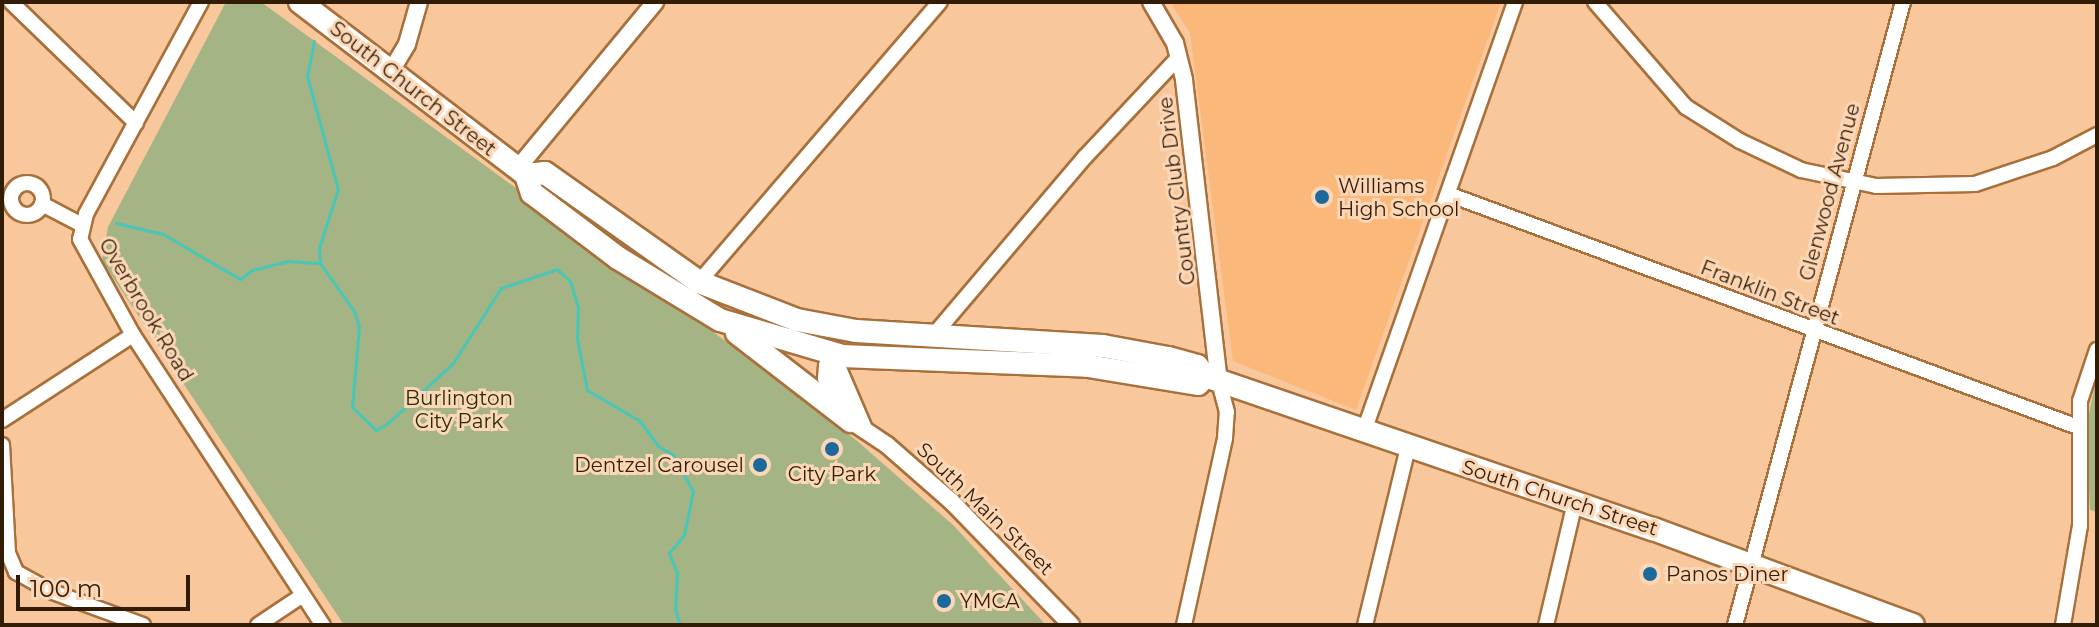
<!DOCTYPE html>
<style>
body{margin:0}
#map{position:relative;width:2099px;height:627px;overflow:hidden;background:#f8c79c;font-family:Montserrat,sans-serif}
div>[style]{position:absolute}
.built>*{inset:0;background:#fbb87b}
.green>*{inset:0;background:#a4b484}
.stream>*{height:3px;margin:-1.5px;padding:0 1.5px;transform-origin:1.5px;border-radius:1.5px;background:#48c7b7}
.roads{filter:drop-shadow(2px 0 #a8703a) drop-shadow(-2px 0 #a8703a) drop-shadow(0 2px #a8703a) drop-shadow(0 -2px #a8703a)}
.minor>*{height:14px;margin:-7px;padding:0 7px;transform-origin:7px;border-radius:7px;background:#fff}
.minor>.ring{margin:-7px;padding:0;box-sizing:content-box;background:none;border:14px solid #fff;border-radius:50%}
.tertiary>*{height:16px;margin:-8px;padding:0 8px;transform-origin:8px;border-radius:8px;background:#fff}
.primary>*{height:22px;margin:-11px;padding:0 11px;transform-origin:11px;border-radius:11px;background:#fff}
.dots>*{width:22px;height:22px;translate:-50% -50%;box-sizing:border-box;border:4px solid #fcd7b7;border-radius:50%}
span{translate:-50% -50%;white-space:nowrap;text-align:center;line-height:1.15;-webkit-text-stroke:6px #fcd7b7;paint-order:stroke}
.street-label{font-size:20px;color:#331c05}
.poi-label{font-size:20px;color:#331c05}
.left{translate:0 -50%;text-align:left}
.right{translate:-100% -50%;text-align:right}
.park-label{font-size:20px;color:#242e0a}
.frame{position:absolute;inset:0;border:4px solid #331c05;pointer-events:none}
.scale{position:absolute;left:16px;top:575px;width:174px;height:36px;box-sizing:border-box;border:4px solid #331c05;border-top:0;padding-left:10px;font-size:24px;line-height:28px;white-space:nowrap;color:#331c05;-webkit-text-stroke:6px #fcd7b7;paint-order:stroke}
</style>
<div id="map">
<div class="built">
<div style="clip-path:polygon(1170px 2px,1501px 2px,1356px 410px,1233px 361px,1190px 33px)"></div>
</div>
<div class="green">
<div style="clip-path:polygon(226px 2px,261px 2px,739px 351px,856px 440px,953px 525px,1046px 625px,344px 625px,102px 261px,108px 227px)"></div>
<div style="clip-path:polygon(2097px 376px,2097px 512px,2090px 510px,2086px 428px)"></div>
</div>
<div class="stream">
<div style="left:314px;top:41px;width:36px;rotate:101deg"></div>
<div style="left:307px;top:76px;width:117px;rotate:74.7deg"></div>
<div style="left:338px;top:189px;width:62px;rotate:107.9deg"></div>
<div style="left:319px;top:248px;width:15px;rotate:86deg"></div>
<div style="left:320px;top:263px;width:59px;rotate:54.7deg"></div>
<div style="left:354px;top:311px;width:17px;rotate:73deg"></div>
<div style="left:359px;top:327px;width:80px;rotate:95deg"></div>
<div style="left:352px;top:407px;width:33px;rotate:44deg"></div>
<div style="left:376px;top:430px;width:14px;rotate:-30deg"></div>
<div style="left:388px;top:423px;width:88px;rotate:-42.7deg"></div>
<div style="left:453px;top:363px;width:89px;rotate:-57.4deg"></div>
<div style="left:501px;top:288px;width:59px;rotate:-18.7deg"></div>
<div style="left:557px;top:269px;width:18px;rotate:43deg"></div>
<div style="left:570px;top:281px;width:28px;rotate:73deg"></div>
<div style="left:578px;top:308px;width:31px;rotate:92deg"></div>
<div style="left:577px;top:339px;width:52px;rotate:78.9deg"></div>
<div style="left:587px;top:390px;width:61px;rotate:30.3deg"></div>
<div style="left:640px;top:421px;width:31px;rotate:54deg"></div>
<div style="left:658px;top:446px;width:16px;rotate:30deg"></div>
<div style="left:672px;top:454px;width:43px;rotate:60.4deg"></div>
<div style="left:693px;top:491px;width:45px;rotate:101.6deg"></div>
<div style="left:684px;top:535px;width:23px;rotate:130deg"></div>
<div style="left:669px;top:553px;width:22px;rotate:68deg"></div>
<div style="left:677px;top:573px;width:36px;rotate:93deg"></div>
<div style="left:675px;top:609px;width:17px;rotate:73deg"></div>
<div style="left:116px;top:223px;width:48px;rotate:13.2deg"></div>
<div style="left:163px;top:234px;width:89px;rotate:30.3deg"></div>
<div style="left:240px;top:279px;width:15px;rotate:-37deg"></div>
<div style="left:252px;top:270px;width:38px;rotate:-14deg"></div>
<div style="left:289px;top:261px;width:31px;rotate:4deg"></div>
</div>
<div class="roads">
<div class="minor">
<div style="left:11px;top:2px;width:174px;rotate:44.1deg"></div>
<div style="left:201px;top:2px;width:241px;rotate:118.5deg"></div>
<div style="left:86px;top:214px;width:26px;rotate:103deg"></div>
<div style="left:80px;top:239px;width:110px;rotate:61.1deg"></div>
<div style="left:133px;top:335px;width:347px;rotate:56.8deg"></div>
<div style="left:1595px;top:2px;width:139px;rotate:49.1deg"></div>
<div style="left:1686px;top:107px;width:64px;rotate:32.2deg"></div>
<div style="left:1740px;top:141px;width:68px;rotate:25.4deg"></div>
<div style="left:1801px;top:170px;width:77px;rotate:12deg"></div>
<div style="left:1876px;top:186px;width:99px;rotate:-1.2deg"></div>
<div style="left:1975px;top:184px;width:82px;rotate:-18.4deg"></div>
<div style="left:2053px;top:158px;width:50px;rotate:-27.6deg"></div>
<div class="ring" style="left:11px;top:183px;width:18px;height:18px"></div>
<div style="left:1448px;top:194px;width:672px;rotate:20.3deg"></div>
<div style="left:42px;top:204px;width:45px;rotate:27.7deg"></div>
<div style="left:699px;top:282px;width:369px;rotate:-49.3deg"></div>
<div style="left:933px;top:336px;width:235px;rotate:-49.7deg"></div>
<div style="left:1085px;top:157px;width:137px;rotate:-46.8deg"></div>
<div style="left:2px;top:420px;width:156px;rotate:-33deg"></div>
<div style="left:1364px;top:431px;width:455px;rotate:-70.6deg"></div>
<div style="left:2px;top:445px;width:108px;rotate:86.8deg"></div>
<div style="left:8px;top:553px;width:21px;rotate:67deg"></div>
<div style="left:16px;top:572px;width:39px;rotate:29deg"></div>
<div style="left:50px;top:591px;width:99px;rotate:20.1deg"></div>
<div style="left:258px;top:625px;width:54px;rotate:-33.7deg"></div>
<div style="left:1184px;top:625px;width:191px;rotate:-77.6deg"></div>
<div style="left:1225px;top:438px;width:26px;rotate:-86deg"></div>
<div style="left:1227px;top:412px;width:31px;rotate:-105deg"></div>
<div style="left:1365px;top:625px;width:183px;rotate:-76.4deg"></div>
<div style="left:1546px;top:625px;width:126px;rotate:-76.7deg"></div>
<div style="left:1735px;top:625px;width:645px;rotate:-74.91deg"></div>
<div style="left:2063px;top:625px;width:100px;rotate:-80.3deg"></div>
<div style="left:2080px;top:526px;width:125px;rotate:-90deg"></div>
<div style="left:2080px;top:401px;width:54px;rotate:-71.6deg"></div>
</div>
<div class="tertiary">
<div style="left:1151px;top:2px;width:48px;rotate:59.7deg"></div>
<div style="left:1175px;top:43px;width:38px;rotate:76deg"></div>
<div style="left:1184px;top:80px;width:304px;rotate:83.4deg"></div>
<div style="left:391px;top:71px;width:31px;rotate:-59deg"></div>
<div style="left:407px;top:44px;width:44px;rotate:-74.1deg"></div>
<div style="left:517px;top:169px;width:217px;rotate:-50.4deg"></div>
<div style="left:864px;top:429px;width:76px;rotate:-113.2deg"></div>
<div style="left:834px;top:359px;width:9px;rotate:139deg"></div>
<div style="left:827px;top:365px;width:13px;rotate:94deg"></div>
<div style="left:826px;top:378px;width:50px;rotate:59.8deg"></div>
<div style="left:851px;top:421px;width:43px;rotate:33.7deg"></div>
<div style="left:887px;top:445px;width:86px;rotate:41.2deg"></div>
<div style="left:952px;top:502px;width:171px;rotate:45.9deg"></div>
</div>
<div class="primary">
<div style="left:300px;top:2px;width:285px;rotate:37.4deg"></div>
<div style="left:526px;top:175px;width:19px;rotate:72deg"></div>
<div style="left:532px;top:193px;width:108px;rotate:37.1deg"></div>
<div style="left:618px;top:258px;width:119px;rotate:31.3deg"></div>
<div style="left:720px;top:320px;width:127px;rotate:16.4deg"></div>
<div style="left:842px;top:356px;width:246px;rotate:2.3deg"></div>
<div style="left:1088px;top:366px;width:111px;rotate:9.3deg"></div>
<div style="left:1198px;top:384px;width:11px;rotate:-49deg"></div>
<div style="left:526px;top:175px;width:19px;rotate:-6deg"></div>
<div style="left:545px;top:173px;width:189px;rotate:35.3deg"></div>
<div style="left:699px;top:282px;width:105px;rotate:21.2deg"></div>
<div style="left:797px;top:320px;width:60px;rotate:10.6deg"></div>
<div style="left:856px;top:331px;width:247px;rotate:3.5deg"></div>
<div style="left:1103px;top:346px;width:66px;rotate:10.5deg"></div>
<div style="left:1168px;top:358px;width:30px;rotate:15deg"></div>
<div style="left:1197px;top:366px;width:13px;rotate:51deg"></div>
<div style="left:1205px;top:376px;width:473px;rotate:18.9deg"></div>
<div style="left:1653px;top:529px;width:277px;rotate:20.3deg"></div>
<div style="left:737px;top:333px;width:144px;rotate:37.7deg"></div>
</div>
</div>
<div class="dots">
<div style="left:1322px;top:197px;background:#1e699c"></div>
<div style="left:832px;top:449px;background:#1e699c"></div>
<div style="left:760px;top:465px;background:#1e699c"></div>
<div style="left:1650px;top:574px;background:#1e699c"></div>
<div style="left:944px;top:601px;background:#1e699c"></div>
</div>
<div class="street-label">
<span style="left:413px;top:89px;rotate:38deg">South Church Street</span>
<span style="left:1177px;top:191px;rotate:-97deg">Country Club Drive</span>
<span style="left:1830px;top:192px;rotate:-75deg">Glenwood Avenue</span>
<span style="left:1770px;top:293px;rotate:21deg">Franklin Street</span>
<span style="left:146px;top:310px;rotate:59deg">Overbrook Road</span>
<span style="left:1560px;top:498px;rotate:18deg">South Church Street</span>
<span style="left:985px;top:509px;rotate:44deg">South Main Street</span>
</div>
<div class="poi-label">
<span class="left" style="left:1338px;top:198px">Williams<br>High School</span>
<span class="right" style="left:744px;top:465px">Dentzel Carousel</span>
<span style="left:832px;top:474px">City Park</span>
<span class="left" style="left:1666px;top:574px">Panos Diner</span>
<span class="left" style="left:960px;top:601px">YMCA</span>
</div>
<div class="park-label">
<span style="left:459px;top:410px">Burlington<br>City Park</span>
</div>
<div class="frame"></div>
<div class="scale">100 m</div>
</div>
